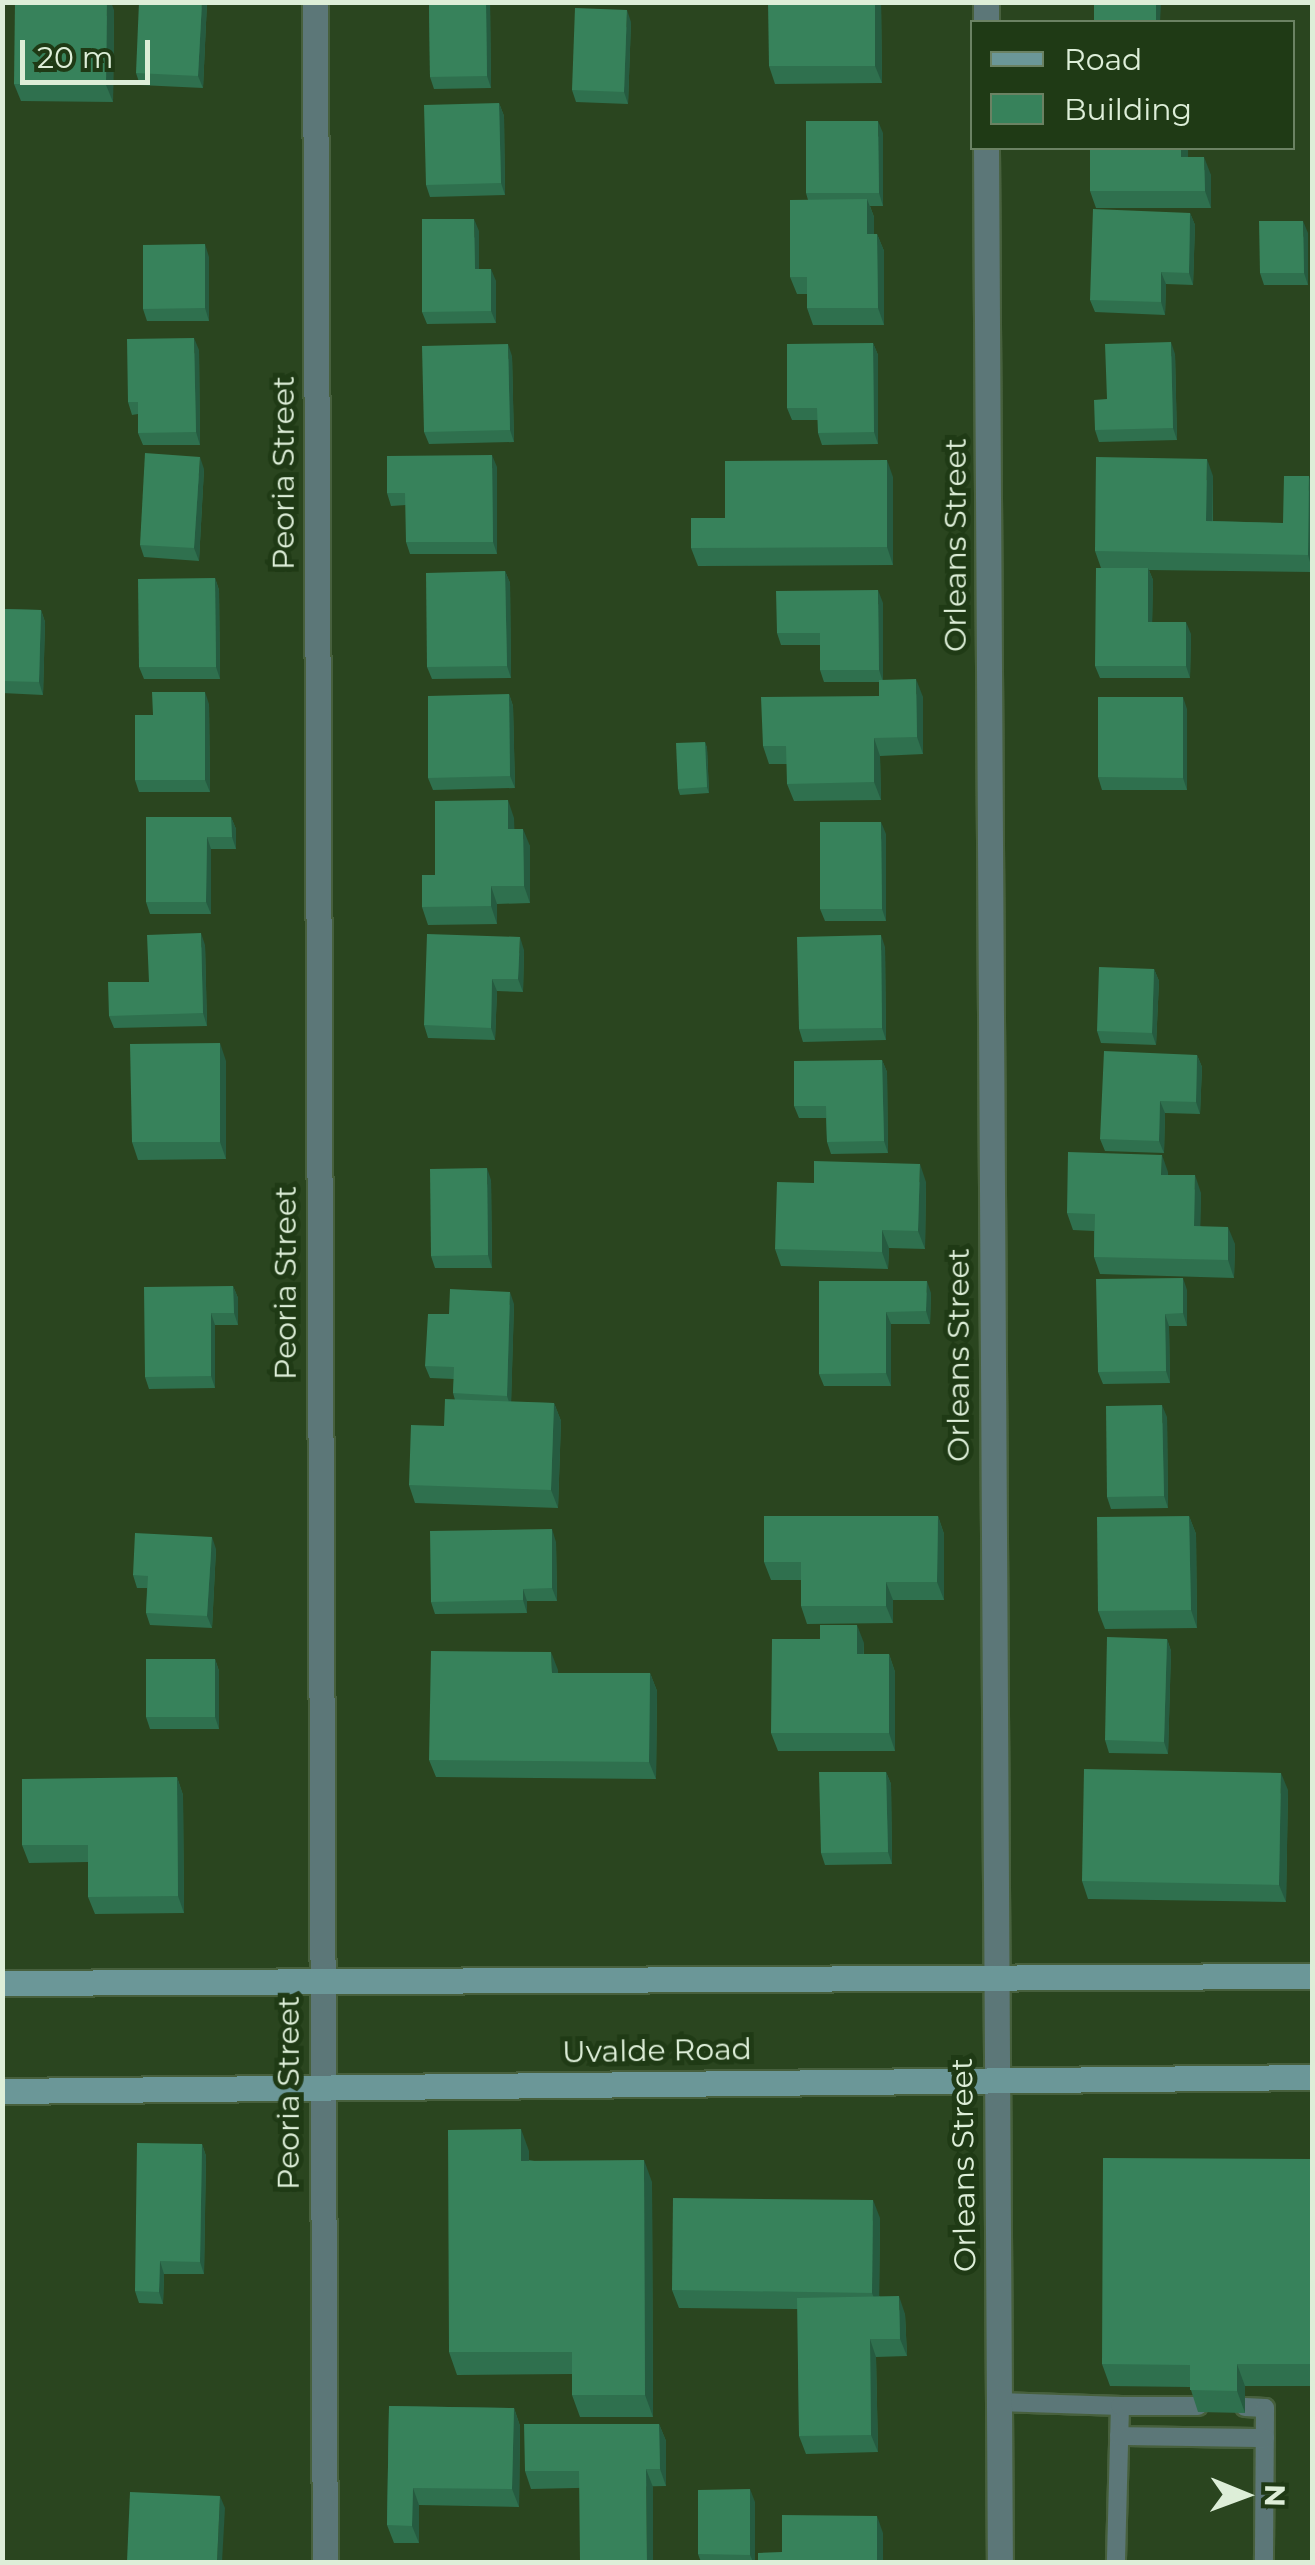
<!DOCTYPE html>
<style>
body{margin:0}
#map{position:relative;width:1315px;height:2565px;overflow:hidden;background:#2a451f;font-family:Montserrat,sans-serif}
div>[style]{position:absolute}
.roads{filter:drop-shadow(2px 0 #47603d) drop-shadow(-2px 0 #47603d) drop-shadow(0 2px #47603d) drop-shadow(0 -2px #47603d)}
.service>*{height:18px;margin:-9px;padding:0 9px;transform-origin:9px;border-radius:9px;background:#5c7778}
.minor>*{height:25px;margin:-12.5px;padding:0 12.5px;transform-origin:12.5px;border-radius:12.5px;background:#5c7778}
.secondary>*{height:25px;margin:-12.5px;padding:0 12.5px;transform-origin:12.5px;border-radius:12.5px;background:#6b9798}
.wall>*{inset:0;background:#2f704e}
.shaded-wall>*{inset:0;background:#265b40}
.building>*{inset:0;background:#37825b}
span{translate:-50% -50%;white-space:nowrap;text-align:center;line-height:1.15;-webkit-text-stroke:10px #1f3a15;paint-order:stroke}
.street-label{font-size:30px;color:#ddeed8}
.frame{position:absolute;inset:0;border:5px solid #ddeed8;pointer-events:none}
.legend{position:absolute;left:970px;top:20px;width:325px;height:130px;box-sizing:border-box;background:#1f3a15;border:2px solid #6b8263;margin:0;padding:12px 18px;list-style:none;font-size:30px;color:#ddeed8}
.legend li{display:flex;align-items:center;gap:20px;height:50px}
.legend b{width:50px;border:2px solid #6b8263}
.north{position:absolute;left:1195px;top:2445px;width:100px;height:100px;-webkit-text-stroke:8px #1f3a15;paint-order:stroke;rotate:91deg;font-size:28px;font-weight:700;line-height:40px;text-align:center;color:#ddeed8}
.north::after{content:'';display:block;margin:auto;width:35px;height:45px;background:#ddeed8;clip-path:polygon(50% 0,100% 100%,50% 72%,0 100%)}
.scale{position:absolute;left:20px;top:40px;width:130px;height:45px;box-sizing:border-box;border:5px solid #ddeed8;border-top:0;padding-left:12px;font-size:30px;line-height:35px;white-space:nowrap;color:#ddeed8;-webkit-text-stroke:8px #1f3a15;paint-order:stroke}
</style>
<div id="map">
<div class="roads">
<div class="service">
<div style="left:999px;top:2402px;width:121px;rotate:1.9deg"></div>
<div style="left:1120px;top:2406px;width:156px;rotate:91.5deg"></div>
<div style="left:1120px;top:2406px;width:78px"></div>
<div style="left:1245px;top:2407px;width:20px;rotate:3deg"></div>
<div style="left:1265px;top:2408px;width:154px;rotate:90.4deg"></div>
<div style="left:1119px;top:2436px;width:146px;rotate:0.8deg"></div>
</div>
<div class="minor">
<div style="left:315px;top:2px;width:2560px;rotate:89.78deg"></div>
<div style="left:986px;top:2px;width:20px;rotate:90deg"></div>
<div style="left:986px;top:148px;width:2414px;rotate:89.67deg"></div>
</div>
<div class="secondary">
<div style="left:2px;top:1983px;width:1310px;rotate:-0.31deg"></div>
<div style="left:2px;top:2091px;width:1310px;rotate:-0.61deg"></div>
</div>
</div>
<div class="wall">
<div style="clip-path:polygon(207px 2px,203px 88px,140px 85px,136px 73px)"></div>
<div style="clip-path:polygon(429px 2px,490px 2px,491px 88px,434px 89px,430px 77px)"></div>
<div style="clip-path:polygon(881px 2px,882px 83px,775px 84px,769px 66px)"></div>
<div style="clip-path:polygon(114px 10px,113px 102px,21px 101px,14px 84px)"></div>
<div style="clip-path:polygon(631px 22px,628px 104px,576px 102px,572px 90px)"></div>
<div style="clip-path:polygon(499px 103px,504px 116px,505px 195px,430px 197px,426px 185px)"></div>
<div style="clip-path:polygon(883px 133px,883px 206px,870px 206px,874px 217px,874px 234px,877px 234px,884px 251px,884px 325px,813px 325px,807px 308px,807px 294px,797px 294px,790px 277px,808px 200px,806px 193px)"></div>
<div style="clip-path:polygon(1090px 148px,1188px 148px,1188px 157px,1211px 175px,1211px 208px,1096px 208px,1090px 191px)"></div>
<div style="clip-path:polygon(1190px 213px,1195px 225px,1193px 285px,1166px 284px,1165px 315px,1095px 312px,1090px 300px)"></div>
<div style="clip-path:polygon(479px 231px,479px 269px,496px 281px,496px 323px,427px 324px,422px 312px)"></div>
<div style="clip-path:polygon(1308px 233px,1308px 285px,1264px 285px,1260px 273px)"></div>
<div style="clip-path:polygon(209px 257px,209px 321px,147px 321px,143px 309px)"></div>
<div style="clip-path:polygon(873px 343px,878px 355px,878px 444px,822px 445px,818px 433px,818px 420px,792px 420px,787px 408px)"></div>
<div style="clip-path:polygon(199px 350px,200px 445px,143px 445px,138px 433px,138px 414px,132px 415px,128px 402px)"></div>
<div style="clip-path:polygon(1175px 354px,1177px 440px,1099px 442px,1095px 430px,1107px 399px)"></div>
<div style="clip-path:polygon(512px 356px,514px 442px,429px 444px,424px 432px)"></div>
<div style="clip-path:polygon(497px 467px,497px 554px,410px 554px,406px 542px,406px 505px,391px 506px,387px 493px)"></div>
<div style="clip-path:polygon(204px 469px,199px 561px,144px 557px,140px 545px)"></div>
<div style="clip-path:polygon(1213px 476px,1213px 521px,1283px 523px,1312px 486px,1312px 572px,1149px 570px,1153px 580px,1152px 622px,1191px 634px,1190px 678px,1100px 678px,1095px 666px,1101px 568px,1095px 551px)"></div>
<div style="clip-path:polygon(893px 477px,893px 565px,698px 566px,691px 548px,725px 518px)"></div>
<div style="clip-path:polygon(505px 571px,510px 583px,511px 678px,432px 679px,427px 667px)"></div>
<div style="clip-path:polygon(215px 578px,219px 590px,220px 679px,144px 679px,139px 667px)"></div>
<div style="clip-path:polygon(883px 603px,883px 680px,923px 697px,923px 754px,880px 756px,881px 800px,794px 801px,787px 784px,787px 764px,769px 764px,763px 746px,879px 696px,879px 682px,824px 682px,820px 670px,820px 645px,781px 645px,777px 633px)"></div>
<div style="clip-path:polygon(2px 609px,41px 610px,45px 622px,43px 695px,2px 693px)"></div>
<div style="clip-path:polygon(509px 694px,513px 706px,515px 788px,433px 790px,428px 778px)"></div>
<div style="clip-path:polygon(209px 704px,210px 792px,139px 792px,135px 780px)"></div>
<div style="clip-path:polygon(1187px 709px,1187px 790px,1102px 790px,1098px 777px)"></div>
<div style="clip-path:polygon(705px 742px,707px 748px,709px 793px,680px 795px,678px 789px)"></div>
<div style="clip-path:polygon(146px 817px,231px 817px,236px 829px,236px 849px,211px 849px,211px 914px,150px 914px,146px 902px)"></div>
<div style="clip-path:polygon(514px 818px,514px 829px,530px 846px,530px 903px,497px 904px,497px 924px,428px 925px,422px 907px,435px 875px)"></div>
<div style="clip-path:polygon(886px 834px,886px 921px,825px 921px,820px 909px)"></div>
<div style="clip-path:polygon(205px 945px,207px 1026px,114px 1028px,109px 1016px,149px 982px)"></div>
<div style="clip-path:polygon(885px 947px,886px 1040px,803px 1042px,799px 1029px)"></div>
<div style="clip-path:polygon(524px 950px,523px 992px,497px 991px,495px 1040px,428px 1038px,424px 1025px)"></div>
<div style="clip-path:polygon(1154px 969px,1159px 981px,1156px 1045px,1101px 1043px,1097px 1031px)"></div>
<div style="clip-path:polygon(1197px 1055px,1202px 1067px,1200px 1114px,1165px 1113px,1164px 1153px,1105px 1151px,1100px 1139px)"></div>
<div style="clip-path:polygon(882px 1060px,887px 1072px,888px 1153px,831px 1154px,827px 1142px,826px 1118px,799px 1118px,794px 1106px)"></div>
<div style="clip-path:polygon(226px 1061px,226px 1159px,138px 1160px,132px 1142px)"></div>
<div style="clip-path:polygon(1168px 1172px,1168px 1175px,1201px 1193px,1200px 1226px,1235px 1244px,1234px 1278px,1100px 1274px,1094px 1257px,1094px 1231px,1073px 1230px,1067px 1213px)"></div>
<div style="clip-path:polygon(491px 1180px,492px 1268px,435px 1268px,431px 1256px)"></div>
<div style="clip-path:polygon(926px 1182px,925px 1249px,889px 1248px,888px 1269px,781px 1266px,775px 1249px,814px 1183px)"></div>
<div style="clip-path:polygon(819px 1281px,931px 1293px,930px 1324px,891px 1324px,891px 1386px,824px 1386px,819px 1374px)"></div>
<div style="clip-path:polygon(233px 1286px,238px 1298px,238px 1325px,215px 1325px,215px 1388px,149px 1389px,145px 1377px)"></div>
<div style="clip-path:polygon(1187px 1290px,1187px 1326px,1169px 1326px,1170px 1383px,1103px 1384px,1098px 1372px)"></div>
<div style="clip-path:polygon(514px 1304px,511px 1402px,554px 1403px,561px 1421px,558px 1508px,415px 1503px,409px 1485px,444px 1426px,455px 1400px,453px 1393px,454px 1379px,430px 1378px,425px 1366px,449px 1314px)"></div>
<div style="clip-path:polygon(1167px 1417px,1168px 1508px,1111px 1509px,1107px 1497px)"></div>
<div style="clip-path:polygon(938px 1516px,944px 1534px,944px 1600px,893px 1600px,893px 1623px,807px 1624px,801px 1606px,801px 1580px,771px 1580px,764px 1562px)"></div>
<div style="clip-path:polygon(1189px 1516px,1196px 1534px,1197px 1628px,1105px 1629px,1098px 1611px)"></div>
<div style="clip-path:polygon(556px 1542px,557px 1601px,527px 1601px,527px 1613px,435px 1614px,431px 1602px)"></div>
<div style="clip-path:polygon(216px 1549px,212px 1628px,150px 1625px,146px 1613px,147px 1588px,137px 1588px,133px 1575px)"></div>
<div style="clip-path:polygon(1167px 1639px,1171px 1651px,1168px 1754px,1109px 1753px,1105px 1740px)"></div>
<div style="clip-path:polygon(864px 1643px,864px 1654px,889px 1654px,895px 1672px,895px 1751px,778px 1751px,771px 1733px)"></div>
<div style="clip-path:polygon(215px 1659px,219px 1671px,219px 1729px,150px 1729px,146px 1717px)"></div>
<div style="clip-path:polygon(558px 1670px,558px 1673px,650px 1673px,657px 1691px,656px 1779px,436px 1777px,429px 1760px)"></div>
<div style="clip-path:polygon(886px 1772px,891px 1784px,892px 1864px,825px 1865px,821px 1853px)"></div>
<div style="clip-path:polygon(177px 1777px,183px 1795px,184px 1913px,95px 1914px,88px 1897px,88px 1862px,29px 1863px,22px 1845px)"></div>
<div style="clip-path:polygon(1288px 1790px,1286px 1902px,1088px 1899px,1082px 1881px)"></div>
<div style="clip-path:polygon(202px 2144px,206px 2156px,204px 2274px,164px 2274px,163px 2304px,139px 2303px,135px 2291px)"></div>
<div style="clip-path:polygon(529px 2151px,529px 2160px,652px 2182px,653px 2417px,580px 2417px,572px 2395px,572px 2374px,457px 2375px,449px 2352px)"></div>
<div style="clip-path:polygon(1312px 2159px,1312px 2386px,1245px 2386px,1245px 2413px,1198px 2412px,1190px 2387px,1110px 2386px,1102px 2364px)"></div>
<div style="clip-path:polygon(880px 2218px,879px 2296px,905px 2314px,907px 2356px,876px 2357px,878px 2452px,806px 2454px,799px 2436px,798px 2309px,679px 2308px,672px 2290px)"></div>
<div style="clip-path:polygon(389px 2406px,514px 2408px,520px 2426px,519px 2507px,419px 2505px,419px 2543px,394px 2543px,387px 2525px)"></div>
<div style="clip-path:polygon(659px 2424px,666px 2441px,666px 2486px,531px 2489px,525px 2471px)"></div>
<div style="clip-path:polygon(755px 2502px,755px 2562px,701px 2562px,698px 2554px)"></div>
</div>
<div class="shaded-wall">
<div style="clip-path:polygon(107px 2px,111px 2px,114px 10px,113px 102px,106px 85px)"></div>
<div style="clip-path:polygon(202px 2px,207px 2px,203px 88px,198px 76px)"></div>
<div style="clip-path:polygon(486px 2px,490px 2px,491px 88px,487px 76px)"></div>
<div style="clip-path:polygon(875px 2px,881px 2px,882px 83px,875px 66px)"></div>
<div style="clip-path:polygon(1156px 2px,1160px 2px,1161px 4px,1160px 22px,1156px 22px)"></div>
<div style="clip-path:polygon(627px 10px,631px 22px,628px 104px,624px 92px)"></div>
<div style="clip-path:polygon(499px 103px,504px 116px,505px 195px,501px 183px)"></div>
<div style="clip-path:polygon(878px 121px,883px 133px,883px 206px,879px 193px)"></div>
<div style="clip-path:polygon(1181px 148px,1188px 148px,1188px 175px,1181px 157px)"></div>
<div style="clip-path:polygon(1204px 157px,1211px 175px,1211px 208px,1205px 191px)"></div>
<div style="clip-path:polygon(867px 199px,874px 217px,874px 251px,867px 234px)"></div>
<div style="clip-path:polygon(1190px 213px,1195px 225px,1193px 285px,1189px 273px)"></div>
<div style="clip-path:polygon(474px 219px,479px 231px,479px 281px,475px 269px)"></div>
<div style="clip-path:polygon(1303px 221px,1308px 233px,1308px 285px,1304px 273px)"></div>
<div style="clip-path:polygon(877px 234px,884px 251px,884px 325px,878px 308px)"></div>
<div style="clip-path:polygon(205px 244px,209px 257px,209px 321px,205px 308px)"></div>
<div style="clip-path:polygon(491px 269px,496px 281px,496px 323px,491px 311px)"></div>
<div style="clip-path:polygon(1161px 272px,1166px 284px,1165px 315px,1161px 302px)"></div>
<div style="clip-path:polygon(194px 338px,199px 350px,200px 445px,196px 432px)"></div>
<div style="clip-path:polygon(1171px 342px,1175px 354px,1177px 440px,1173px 428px)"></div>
<div style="clip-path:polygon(873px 343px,878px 355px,878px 444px,874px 432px)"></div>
<div style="clip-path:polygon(508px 344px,512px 356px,514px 442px,510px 430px)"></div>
<div style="clip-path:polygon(492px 455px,497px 467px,497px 554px,493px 542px)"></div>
<div style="clip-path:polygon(200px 457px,204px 469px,199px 561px,194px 548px)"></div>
<div style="clip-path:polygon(1207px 459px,1213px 476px,1212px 539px,1206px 521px)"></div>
<div style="clip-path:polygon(887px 460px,893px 477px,893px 565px,887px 547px)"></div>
<div style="clip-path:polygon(1309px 476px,1312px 486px,1312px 569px,1308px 555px)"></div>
<div style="clip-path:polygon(1148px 568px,1153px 580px,1152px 634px,1148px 622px)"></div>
<div style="clip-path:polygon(505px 571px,510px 583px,511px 678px,507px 666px)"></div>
<div style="clip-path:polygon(215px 578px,219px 590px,220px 679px,216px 667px)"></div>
<div style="clip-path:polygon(878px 590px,883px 603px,883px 682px,879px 670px)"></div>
<div style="clip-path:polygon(41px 610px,45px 622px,43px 695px,39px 682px)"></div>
<div style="clip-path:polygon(1186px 622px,1191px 634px,1190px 678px,1186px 666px)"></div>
<div style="clip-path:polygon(916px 679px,923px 697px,923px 754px,917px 737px)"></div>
<div style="clip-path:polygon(205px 692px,209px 704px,210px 792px,205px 780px)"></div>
<div style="clip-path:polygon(509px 694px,513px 706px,515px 788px,510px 776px)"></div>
<div style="clip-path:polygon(1183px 697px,1187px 709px,1187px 790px,1183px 778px)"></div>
<div style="clip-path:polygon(874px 738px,880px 756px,881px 800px,874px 782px)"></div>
<div style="clip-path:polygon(705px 742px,707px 748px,709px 793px,707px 787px)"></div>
<div style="clip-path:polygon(508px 800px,514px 818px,515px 846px,508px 829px)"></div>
<div style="clip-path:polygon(231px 817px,236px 829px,236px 849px,232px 837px)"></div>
<div style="clip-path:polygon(881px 822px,886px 834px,886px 921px,882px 909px)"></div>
<div style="clip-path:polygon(523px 829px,530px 846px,530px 903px,524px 886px)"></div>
<div style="clip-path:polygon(207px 837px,211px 849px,211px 914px,206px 902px)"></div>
<div style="clip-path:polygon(491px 886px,497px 904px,497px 924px,491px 906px)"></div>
<div style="clip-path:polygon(201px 933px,205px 945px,207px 1026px,203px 1013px)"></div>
<div style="clip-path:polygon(881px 935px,885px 947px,886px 1040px,882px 1028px)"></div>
<div style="clip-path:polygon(520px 937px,524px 950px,523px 992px,518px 979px)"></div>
<div style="clip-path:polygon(1154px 969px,1159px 981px,1156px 1045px,1152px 1033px)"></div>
<div style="clip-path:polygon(492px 979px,497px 991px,495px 1040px,491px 1028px)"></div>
<div style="clip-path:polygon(220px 1043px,226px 1061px,226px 1159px,220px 1142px)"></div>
<div style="clip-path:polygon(1197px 1055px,1202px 1067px,1200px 1114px,1196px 1102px)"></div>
<div style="clip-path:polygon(882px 1060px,887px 1072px,888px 1153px,884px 1141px)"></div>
<div style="clip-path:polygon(1160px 1101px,1165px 1113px,1164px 1153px,1159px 1141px)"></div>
<div style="clip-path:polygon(1162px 1155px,1168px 1172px,1167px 1192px,1161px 1175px)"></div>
<div style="clip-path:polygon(920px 1164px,926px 1182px,925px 1249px,918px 1231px)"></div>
<div style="clip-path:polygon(487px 1168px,491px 1180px,492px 1268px,488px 1255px)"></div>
<div style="clip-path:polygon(1195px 1175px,1201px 1193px,1200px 1244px,1194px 1226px)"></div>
<div style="clip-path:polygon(1228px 1227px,1235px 1244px,1234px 1278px,1228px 1260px)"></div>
<div style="clip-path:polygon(882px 1230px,889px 1248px,888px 1269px,882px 1252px)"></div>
<div style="clip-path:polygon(1183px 1278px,1187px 1290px,1187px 1326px,1183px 1313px)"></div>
<div style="clip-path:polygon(927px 1281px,931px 1293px,930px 1324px,926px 1311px)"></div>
<div style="clip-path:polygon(233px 1286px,238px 1298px,238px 1325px,234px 1313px)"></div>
<div style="clip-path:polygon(510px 1292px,514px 1304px,511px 1408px,507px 1396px)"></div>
<div style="clip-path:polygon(886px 1312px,891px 1324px,891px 1386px,886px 1373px)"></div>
<div style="clip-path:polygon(211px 1313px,215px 1325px,215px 1388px,211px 1376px)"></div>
<div style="clip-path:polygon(1165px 1314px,1169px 1326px,1170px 1383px,1166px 1371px)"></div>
<div style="clip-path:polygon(554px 1403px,561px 1421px,558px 1508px,551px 1490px)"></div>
<div style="clip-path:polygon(1162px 1405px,1167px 1417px,1168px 1508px,1164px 1496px)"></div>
<div style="clip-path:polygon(938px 1516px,944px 1534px,944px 1600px,937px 1582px)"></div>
<div style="clip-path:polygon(1189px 1516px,1196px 1534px,1197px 1628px,1191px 1610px)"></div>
<div style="clip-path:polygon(552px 1529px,556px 1542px,557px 1601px,552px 1588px)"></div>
<div style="clip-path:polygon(212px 1537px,216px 1549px,212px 1628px,207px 1616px)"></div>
<div style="clip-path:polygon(886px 1582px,893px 1600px,893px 1623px,886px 1606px)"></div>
<div style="clip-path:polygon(523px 1589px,527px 1601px,527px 1613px,523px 1600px)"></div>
<div style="clip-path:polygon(857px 1625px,864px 1643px,863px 1672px,857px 1654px)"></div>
<div style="clip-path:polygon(1167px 1639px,1171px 1651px,1168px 1754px,1164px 1742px)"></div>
<div style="clip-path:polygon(551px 1652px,558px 1670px,558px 1690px,552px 1673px)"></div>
<div style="clip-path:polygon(889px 1654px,895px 1672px,895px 1751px,889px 1733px)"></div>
<div style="clip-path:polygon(215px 1659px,219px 1671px,219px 1729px,215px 1717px)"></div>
<div style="clip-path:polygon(650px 1673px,657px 1691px,656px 1779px,649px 1762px)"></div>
<div style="clip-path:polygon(886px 1772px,891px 1784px,892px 1864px,888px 1852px)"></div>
<div style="clip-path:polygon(1281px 1773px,1288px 1790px,1286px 1902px,1279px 1885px)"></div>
<div style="clip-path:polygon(177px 1777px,183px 1795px,184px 1913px,178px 1896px)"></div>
<div style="clip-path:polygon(521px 2129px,529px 2151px,529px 2183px,521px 2161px)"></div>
<div style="clip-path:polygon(202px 2144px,206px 2156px,204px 2274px,200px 2262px)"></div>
<div style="clip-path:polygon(644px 2160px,652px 2182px,653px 2417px,645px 2395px)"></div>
<div style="clip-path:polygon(873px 2200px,880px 2218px,879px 2311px,872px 2293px)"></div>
<div style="clip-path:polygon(160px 2261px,164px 2274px,163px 2304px,159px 2292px)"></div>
<div style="clip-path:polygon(899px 2296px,905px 2314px,907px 2356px,900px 2339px)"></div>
<div style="clip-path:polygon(870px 2339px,876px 2357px,878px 2452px,871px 2435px)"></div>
<div style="clip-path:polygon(1237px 2364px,1245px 2386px,1245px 2413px,1237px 2391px)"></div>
<div style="clip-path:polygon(514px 2408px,520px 2426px,519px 2507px,512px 2489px)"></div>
<div style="clip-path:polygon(659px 2424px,666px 2441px,666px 2486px,660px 2469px)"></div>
<div style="clip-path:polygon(646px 2469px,653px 2487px,653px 2562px,647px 2562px)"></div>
<div style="clip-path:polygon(413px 2488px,419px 2505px,419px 2543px,412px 2526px)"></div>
<div style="clip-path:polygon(750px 2489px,755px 2502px,755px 2562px,753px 2562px,750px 2555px)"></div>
<div style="clip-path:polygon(220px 2496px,225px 2508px,222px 2562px,217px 2562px)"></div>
<div style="clip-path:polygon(877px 2516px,883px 2533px,883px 2562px,877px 2562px)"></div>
</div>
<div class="building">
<div style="clip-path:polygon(15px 2px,107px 2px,106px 85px,14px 84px)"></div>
<div style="clip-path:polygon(139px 2px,202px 2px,198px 76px,136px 73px)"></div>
<div style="clip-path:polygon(429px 2px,486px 2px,487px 76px,430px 77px)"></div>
<div style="clip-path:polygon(768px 2px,875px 2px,875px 66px,769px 66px)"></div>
<div style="clip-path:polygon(1094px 2px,1156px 2px,1156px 22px,1094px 22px)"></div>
<div style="clip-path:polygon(575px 8px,627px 10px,624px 92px,572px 90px)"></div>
<div style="clip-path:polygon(499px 103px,501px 183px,426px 185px,424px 105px)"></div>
<div style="clip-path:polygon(806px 121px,878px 121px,879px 193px,806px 193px)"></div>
<div style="clip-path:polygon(1090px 148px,1181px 148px,1181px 157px,1204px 157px,1205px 191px,1090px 191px)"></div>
<div style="clip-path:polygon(867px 199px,867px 234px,877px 234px,878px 308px,807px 308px,807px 277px,790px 277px,790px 200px)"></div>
<div style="clip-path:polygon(1093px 209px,1190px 213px,1189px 273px,1161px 272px,1161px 302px,1090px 300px)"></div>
<div style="clip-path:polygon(422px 219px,474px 219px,475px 269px,491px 269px,491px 311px,422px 312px)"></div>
<div style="clip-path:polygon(1259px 221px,1303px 221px,1304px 273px,1260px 273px)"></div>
<div style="clip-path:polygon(205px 244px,205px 308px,143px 309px,143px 245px)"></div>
<div style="clip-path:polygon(194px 338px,196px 432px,138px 433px,138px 402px,128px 402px,127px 339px)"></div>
<div style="clip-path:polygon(1171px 342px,1173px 428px,1095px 430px,1094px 400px,1107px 399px,1105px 344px)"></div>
<div style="clip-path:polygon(873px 343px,874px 432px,818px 433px,817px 408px,787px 408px,787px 344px)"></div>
<div style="clip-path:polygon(508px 344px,510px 430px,424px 432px,422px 346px)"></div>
<div style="clip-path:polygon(145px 453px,200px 457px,194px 548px,140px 545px)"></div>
<div style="clip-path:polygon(492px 455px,493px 542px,406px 542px,405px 493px,387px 493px,387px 456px)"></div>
<div style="clip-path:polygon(1096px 457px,1207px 459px,1206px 521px,1283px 523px,1284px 476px,1309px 476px,1308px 555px,1095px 551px)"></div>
<div style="clip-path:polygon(887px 460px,887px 547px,691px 548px,691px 518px,725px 518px,725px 461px)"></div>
<div style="clip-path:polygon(1096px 568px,1148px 568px,1148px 622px,1186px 622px,1186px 666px,1095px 666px)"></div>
<div style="clip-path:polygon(505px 571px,507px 666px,427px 667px,426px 573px)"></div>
<div style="clip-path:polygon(215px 578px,216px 667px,139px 667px,138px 579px)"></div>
<div style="clip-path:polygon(878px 590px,879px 670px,820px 670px,820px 633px,777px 633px,776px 591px)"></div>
<div style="clip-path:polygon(2px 609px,41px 610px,39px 682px,2px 681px)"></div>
<div style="clip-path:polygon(916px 679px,917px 737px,874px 738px,874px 782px,787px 784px,786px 746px,763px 746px,761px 697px,879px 696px,879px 680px)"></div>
<div style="clip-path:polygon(152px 692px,205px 692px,205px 780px,135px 780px,135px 715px,153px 715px)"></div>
<div style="clip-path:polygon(509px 694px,510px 776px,428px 778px,428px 696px)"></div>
<div style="clip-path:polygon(1098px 697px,1183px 697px,1183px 778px,1098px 777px)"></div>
<div style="clip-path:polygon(705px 742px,707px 787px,678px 789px,676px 743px)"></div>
<div style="clip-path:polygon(508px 800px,508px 829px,523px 829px,524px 886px,491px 886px,491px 906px,422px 907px,422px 875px,435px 875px,435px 801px)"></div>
<div style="clip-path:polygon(146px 817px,231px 817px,232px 837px,207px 837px,206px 902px,146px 902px)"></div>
<div style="clip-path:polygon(820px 822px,881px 822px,882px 909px,820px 909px)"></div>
<div style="clip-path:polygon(201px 933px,203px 1013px,109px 1016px,108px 982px,149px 982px,147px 935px)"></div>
<div style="clip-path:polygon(427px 934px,520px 937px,518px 979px,492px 979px,491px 1028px,424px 1025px)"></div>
<div style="clip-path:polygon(881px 935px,882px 1028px,799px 1029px,797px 937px)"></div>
<div style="clip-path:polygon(1099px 967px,1154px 969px,1152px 1033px,1097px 1031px)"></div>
<div style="clip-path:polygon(220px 1043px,220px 1142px,132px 1142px,130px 1044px)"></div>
<div style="clip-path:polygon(1104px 1051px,1197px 1055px,1196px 1102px,1160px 1101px,1159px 1141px,1100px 1139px)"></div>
<div style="clip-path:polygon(882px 1060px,884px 1141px,827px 1142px,826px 1106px,794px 1106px,794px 1061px)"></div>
<div style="clip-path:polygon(1068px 1152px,1162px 1155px,1161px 1175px,1195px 1175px,1194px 1226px,1228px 1227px,1228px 1260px,1094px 1257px,1095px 1214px,1067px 1213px)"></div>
<div style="clip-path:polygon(814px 1161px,920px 1164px,918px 1231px,882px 1230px,882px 1252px,775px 1249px,777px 1182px,814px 1183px)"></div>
<div style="clip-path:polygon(487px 1168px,488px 1255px,431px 1256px,430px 1169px)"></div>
<div style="clip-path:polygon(1183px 1278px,1183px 1313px,1165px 1314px,1166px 1371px,1098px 1372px,1096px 1279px)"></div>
<div style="clip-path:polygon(819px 1281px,927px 1281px,926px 1311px,886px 1312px,886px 1373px,819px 1374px)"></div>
<div style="clip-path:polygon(233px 1286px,234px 1313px,211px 1313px,211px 1376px,145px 1377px,144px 1287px)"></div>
<div style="clip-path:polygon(450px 1289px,510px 1292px,507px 1396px,453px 1393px,454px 1367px,425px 1366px,428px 1314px,449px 1314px)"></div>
<div style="clip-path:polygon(445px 1399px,554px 1403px,551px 1490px,409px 1485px,411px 1425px,444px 1426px)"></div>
<div style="clip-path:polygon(1162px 1405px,1164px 1496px,1107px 1497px,1106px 1406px)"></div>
<div style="clip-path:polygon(764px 1516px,938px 1516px,937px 1582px,886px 1582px,886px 1606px,801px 1606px,801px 1562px,764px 1562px)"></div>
<div style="clip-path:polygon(1189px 1516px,1191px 1610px,1098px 1611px,1097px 1517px)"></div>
<div style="clip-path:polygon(552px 1529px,552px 1588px,523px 1589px,523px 1600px,431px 1602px,430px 1531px)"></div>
<div style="clip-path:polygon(135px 1533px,212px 1537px,207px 1616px,146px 1613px,148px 1576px,133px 1575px)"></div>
<div style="clip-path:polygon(820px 1625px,857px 1625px,857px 1654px,889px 1654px,889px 1733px,771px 1733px,772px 1639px,820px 1639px)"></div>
<div style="clip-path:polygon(1107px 1637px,1167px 1639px,1164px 1742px,1105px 1740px)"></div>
<div style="clip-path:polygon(431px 1651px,551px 1652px,552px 1673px,650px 1673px,649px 1762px,429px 1760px)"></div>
<div style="clip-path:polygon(146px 1659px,215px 1659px,215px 1717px,146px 1717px)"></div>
<div style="clip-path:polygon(1084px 1769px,1281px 1773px,1279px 1885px,1082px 1881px)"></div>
<div style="clip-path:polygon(819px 1772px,886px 1772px,888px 1852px,821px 1853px)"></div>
<div style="clip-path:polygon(177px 1777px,178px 1896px,88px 1897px,88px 1845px,22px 1845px,22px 1779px)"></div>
<div style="clip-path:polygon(521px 2129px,521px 2161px,644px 2160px,645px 2395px,572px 2395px,572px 2352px,449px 2352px,448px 2130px)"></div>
<div style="clip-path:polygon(137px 2143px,202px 2144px,200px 2262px,160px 2261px,159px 2292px,135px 2291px)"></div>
<div style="clip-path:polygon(1103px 2158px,1312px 2159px,1312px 2364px,1237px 2364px,1237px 2391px,1190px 2390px,1190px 2365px,1102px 2364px)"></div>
<div style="clip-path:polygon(673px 2198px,873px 2200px,872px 2293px,672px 2290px)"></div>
<div style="clip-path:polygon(899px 2296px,900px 2339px,870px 2339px,871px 2435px,799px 2436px,797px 2298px)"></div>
<div style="clip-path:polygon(389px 2406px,514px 2408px,512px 2489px,413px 2488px,412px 2526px,387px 2525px)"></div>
<div style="clip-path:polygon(524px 2424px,659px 2424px,660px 2469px,646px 2469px,647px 2562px,580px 2562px,579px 2471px,525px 2471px)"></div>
<div style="clip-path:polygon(750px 2489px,750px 2555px,698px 2554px,698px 2490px)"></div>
<div style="clip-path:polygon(130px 2492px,220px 2496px,217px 2562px,127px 2562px)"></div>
<div style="clip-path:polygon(782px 2515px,877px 2516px,877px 2562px,758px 2562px,758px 2553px,782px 2552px)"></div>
</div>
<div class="street-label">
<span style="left:284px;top:473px;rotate:-90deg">Peoria Street</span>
<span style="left:956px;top:545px;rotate:-90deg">Orleans Street</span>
<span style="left:286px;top:1283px;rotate:-90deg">Peoria Street</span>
<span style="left:959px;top:1355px;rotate:-90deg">Orleans Street</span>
<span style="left:657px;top:2051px;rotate:-1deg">Uvalde Road</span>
<span style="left:289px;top:2093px;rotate:-90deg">Peoria Street</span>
<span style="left:964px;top:2165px;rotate:-91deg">Orleans Street</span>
</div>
<div class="frame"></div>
<ul class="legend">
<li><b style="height:12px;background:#6b9798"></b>Road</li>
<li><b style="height:28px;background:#37825b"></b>Building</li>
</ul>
<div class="north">N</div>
<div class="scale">20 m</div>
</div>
